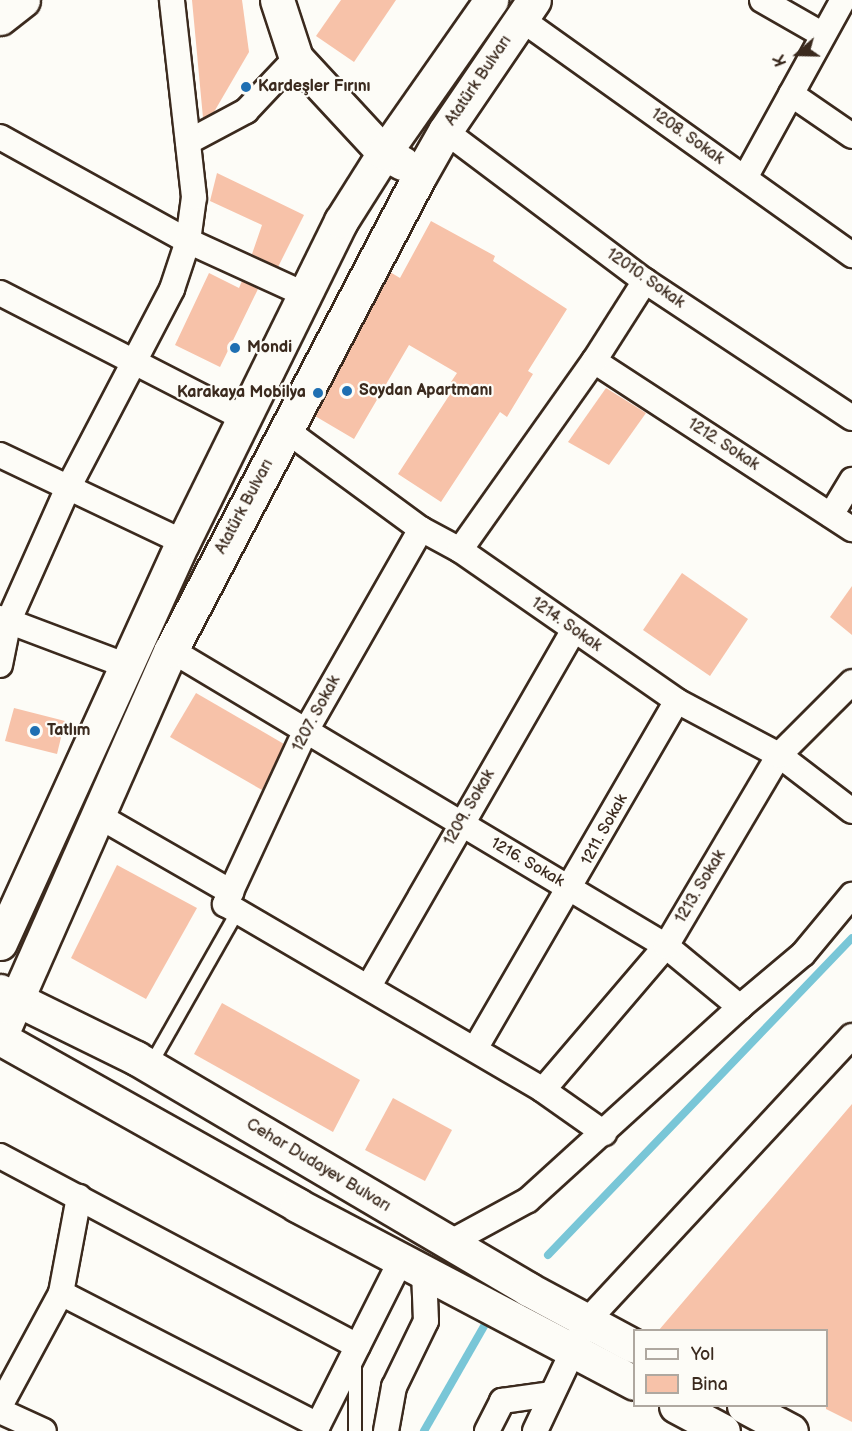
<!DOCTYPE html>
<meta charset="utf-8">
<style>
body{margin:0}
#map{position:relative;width:852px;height:1431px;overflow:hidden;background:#fdfcf7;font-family:"Balsamiq Sans",sans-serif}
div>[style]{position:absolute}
.stream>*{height:8px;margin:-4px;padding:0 4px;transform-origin:4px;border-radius:4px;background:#79c6d7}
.building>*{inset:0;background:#f7c2a9}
.roads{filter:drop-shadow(2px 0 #3b2a1e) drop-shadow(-2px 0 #3b2a1e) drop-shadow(0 2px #3b2a1e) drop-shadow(0 -2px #3b2a1e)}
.lane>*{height:12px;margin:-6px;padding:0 6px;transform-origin:6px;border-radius:6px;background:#fdfcf7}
.street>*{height:24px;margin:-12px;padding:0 12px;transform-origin:12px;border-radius:12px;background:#fdfcf7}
.secondary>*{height:33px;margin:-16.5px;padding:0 16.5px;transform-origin:16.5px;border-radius:16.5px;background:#fdfcf7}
.dots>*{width:16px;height:16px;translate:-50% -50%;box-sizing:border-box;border:3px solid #fdfcf7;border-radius:50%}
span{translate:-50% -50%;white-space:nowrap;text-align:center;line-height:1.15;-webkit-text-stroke:4.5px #fdfcf7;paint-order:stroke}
.street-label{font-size:16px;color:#3b2a1e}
.poi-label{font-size:16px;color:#3b2a1e;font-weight:700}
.left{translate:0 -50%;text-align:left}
.right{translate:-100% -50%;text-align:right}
.legend{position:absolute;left:633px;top:1329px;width:195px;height:78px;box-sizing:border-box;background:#fdfcf7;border:2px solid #afa8a0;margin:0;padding:8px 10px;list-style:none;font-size:18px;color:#3b2a1e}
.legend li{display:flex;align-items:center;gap:12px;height:30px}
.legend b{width:30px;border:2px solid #afa8a0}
.north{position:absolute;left:768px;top:24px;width:60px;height:60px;-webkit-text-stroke:4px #fdfcf7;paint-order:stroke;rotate:250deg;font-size:16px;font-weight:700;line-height:24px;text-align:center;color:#3b2a1e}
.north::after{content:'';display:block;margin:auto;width:21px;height:27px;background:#3b2a1e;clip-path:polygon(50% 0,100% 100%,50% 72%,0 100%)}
</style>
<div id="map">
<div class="stream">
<div style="left:548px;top:1255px;width:439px;rotate:-46.2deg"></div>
<div style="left:424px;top:1431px;width:127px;rotate:-60.2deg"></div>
</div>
<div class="building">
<div style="clip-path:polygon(192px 0,242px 0,249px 52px,214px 112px,203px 118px)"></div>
<div style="clip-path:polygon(341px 0,396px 0,354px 62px,316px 36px)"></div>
<div style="clip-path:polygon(217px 173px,304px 215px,278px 267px,252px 254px,262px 225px,210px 201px)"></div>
<div style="clip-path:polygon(431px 221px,495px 256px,493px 261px,567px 309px,528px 371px,533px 374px,507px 417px,500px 412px,441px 502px,398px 474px,456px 385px,451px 382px,457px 373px,409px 345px,354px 439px,315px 416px,390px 272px,400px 278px)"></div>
<div style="clip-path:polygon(209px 273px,239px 288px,242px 281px,258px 289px,220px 367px,175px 345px)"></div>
<div style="clip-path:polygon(606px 388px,646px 413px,609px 465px,568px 442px)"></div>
<div style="clip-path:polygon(682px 573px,748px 619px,710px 676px,643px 630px)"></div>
<div style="clip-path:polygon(852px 586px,852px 635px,830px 617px)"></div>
<div style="clip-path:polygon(196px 693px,284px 744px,262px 790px,170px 737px)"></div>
<div style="clip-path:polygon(14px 708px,65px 721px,57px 754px,5px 741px)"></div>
<div style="clip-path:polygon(117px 865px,197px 908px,146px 999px,71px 958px)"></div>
<div style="clip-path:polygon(222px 1003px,360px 1080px,333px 1132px,194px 1054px)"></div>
<div style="clip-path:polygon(393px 1098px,452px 1130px,425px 1181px,365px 1150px)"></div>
<div style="clip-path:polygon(852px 1104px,852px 1422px,826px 1409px,826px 1330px,659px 1330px)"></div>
</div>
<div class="roads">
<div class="lane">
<div style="left:151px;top:1064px;width:176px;rotate:-60.4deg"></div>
<div style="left:355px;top:1431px;width:70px;rotate:-90deg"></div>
</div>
<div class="street">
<div style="left:762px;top:0;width:70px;rotate:29.8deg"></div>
<div style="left:521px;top:19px;width:407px;rotate:35.5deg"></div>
<div style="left:791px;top:94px;width:74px;rotate:34.5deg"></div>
<div style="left:445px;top:131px;width:250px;rotate:36.9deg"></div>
<div style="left:645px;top:281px;width:248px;rotate:33.5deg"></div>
<div style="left:0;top:137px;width:215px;rotate:29deg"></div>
<div style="left:188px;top:241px;width:132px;rotate:24.6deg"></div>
<div style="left:188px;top:142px;width:66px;rotate:-28.1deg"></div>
<div style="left:246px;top:111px;width:73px;rotate:-46.7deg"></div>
<div style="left:745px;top:178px;width:203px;rotate:-61.2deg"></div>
<div style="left:0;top:293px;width:273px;rotate:27.2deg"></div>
<div style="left:594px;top:361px;width:308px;rotate:33.1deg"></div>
<div style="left:286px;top:430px;width:167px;rotate:36.3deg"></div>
<div style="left:421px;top:529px;width:44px;rotate:28.3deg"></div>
<div style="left:460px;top:550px;width:264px;rotate:34.8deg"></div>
<div style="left:677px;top:701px;width:115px;rotate:27.9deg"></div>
<div style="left:779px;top:755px;width:92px;rotate:37.5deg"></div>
<div style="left:0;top:455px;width:203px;rotate:25.4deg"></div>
<div style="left:831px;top:515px;width:41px;rotate:-59deg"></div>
<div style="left:421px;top:529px;width:234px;rotate:119.7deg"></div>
<div style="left:305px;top:732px;width:190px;rotate:114.9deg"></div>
<div style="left:225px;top:904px;width:368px;rotate:30.3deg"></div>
<div style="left:543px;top:1090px;width:75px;rotate:35.2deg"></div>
<div style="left:460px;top:550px;width:232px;rotate:-54.7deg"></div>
<div style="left:594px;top:361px;width:95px;rotate:-57.5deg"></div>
<div style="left:0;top:618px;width:136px;rotate:20.7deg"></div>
<div style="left:171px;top:650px;width:577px;rotate:30.88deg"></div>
<div style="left:666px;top:946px;width:96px;rotate:39.5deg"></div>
<div style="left:0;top:665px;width:46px;rotate:-78.7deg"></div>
<div style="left:9px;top:620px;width:142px;rotate:-66deg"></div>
<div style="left:67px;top:490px;width:227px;rotate:-62.4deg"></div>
<div style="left:172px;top:289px;width:51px;rotate:-71.6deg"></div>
<div style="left:188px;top:241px;width:44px;rotate:-82.2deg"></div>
<div style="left:194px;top:197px;width:198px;rotate:-96.4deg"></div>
<div style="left:97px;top:815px;width:155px;rotate:29.9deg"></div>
<div style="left:369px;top:986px;width:409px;rotate:-60.1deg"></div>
<div style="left:475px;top:1049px;width:402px;rotate:-59.9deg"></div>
<div style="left:543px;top:1090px;width:189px;rotate:-49.5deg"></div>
<div style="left:666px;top:946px;width:222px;rotate:-59.4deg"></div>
<div style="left:779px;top:755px;width:103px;rotate:-45deg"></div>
<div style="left:0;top:1156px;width:405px;rotate:28deg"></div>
<div style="left:449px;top:1243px;width:90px;rotate:-28.6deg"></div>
<div style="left:528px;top:1200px;width:287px;rotate:-42.3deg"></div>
<div style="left:740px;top:1007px;width:82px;rotate:-40.1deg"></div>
<div style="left:803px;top:954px;width:77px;rotate:-50.3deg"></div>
<div style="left:61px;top:1293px;width:289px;rotate:27.2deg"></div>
<div style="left:0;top:1406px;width:128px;rotate:-61.6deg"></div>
<div style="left:61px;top:1293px;width:98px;rotate:-79.4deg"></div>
<div style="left:0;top:1411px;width:48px;rotate:24.4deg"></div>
<div style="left:315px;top:1431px;width:191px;rotate:-63.3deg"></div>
<div style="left:386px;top:1431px;width:45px;rotate:-79.7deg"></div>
<div style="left:394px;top:1387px;width:73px;rotate:-64.1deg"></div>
<div style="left:426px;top:1321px;width:49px;rotate:-92.3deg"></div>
<div style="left:487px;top:1431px;width:34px;rotate:-63deg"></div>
<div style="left:502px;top:1401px;width:49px;rotate:-8.1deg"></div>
<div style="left:535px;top:1431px;width:122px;rotate:-64.7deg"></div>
<div style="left:587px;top:1321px;width:389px;rotate:-47.1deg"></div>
</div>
<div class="secondary">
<div style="left:277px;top:0;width:61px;rotate:71.9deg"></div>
<div style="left:296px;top:58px;width:129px;rotate:47.2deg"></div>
<div style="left:384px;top:153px;width:21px;rotate:29deg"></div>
<div style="left:0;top:18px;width:29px;rotate:-38deg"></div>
<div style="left:0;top:943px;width:441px;rotate:-65.5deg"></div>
<div style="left:183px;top:542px;width:358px;rotate:-63.8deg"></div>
<div style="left:341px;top:221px;width:80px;rotate:-57.7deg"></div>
<div style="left:384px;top:153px;width:187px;rotate:-55deg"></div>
<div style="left:0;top:991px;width:152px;rotate:26.2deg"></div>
<div style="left:136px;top:1058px;width:455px;rotate:30.5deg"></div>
<div style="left:528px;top:1289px;width:120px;rotate:28.3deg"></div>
<div style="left:0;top:1037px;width:423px;rotate:-66.2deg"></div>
<div style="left:171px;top:650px;width:536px;rotate:-62.34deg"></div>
<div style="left:420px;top:175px;width:51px;rotate:-60.4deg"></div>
<div style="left:445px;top:131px;width:158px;rotate:-55.8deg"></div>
<div style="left:0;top:1038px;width:341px;rotate:29.3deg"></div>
<div style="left:297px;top:1205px;width:381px;rotate:27.8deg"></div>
<div style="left:676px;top:1406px;width:53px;rotate:28deg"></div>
<div style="left:744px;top:1406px;width:53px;rotate:28deg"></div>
</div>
</div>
<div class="dots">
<div style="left:246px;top:87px;background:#1f6fb2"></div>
<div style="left:235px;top:348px;background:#1f6fb2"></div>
<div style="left:347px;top:391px;background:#1f6fb2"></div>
<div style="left:318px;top:393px;background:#1f6fb2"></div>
<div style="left:35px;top:731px;background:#1f6fb2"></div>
</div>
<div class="street-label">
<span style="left:479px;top:81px;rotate:-56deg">Atatürk Bulvarı</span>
<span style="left:687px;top:137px;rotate:35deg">1208. Sokak</span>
<span style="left:645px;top:279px;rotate:35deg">12010. Sokak</span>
<span style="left:723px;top:445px;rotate:33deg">1212. Sokak</span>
<span style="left:245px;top:507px;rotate:-62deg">Atatürk Bulvarı</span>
<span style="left:566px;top:625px;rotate:35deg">1214. Sokak</span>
<span style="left:317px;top:714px;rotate:-62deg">1207. Sokak</span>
<span style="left:470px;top:808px;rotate:-60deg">1209. Sokak</span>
<span style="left:605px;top:830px;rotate:-61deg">1211. Sokak</span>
<span style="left:527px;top:863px;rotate:30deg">1216. Sokak</span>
<span style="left:701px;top:887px;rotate:-59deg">1213. Sokak</span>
<span style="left:318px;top:1166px;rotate:31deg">Cehar Dudayev Bulvarı</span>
</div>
<div class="poi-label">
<span class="left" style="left:258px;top:87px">Kardeşler Fırını</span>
<span class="left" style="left:247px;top:348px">Mondi</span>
<span class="left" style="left:359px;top:391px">Soydan Apartmanı</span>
<span class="right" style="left:306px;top:393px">Karakaya Mobilya</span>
<span class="left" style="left:47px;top:731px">Tatlım</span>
</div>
<ul class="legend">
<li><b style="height:8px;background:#fdfcf7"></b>Yol</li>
<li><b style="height:16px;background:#f7c2a9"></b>Bina</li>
</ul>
<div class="north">K</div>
</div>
